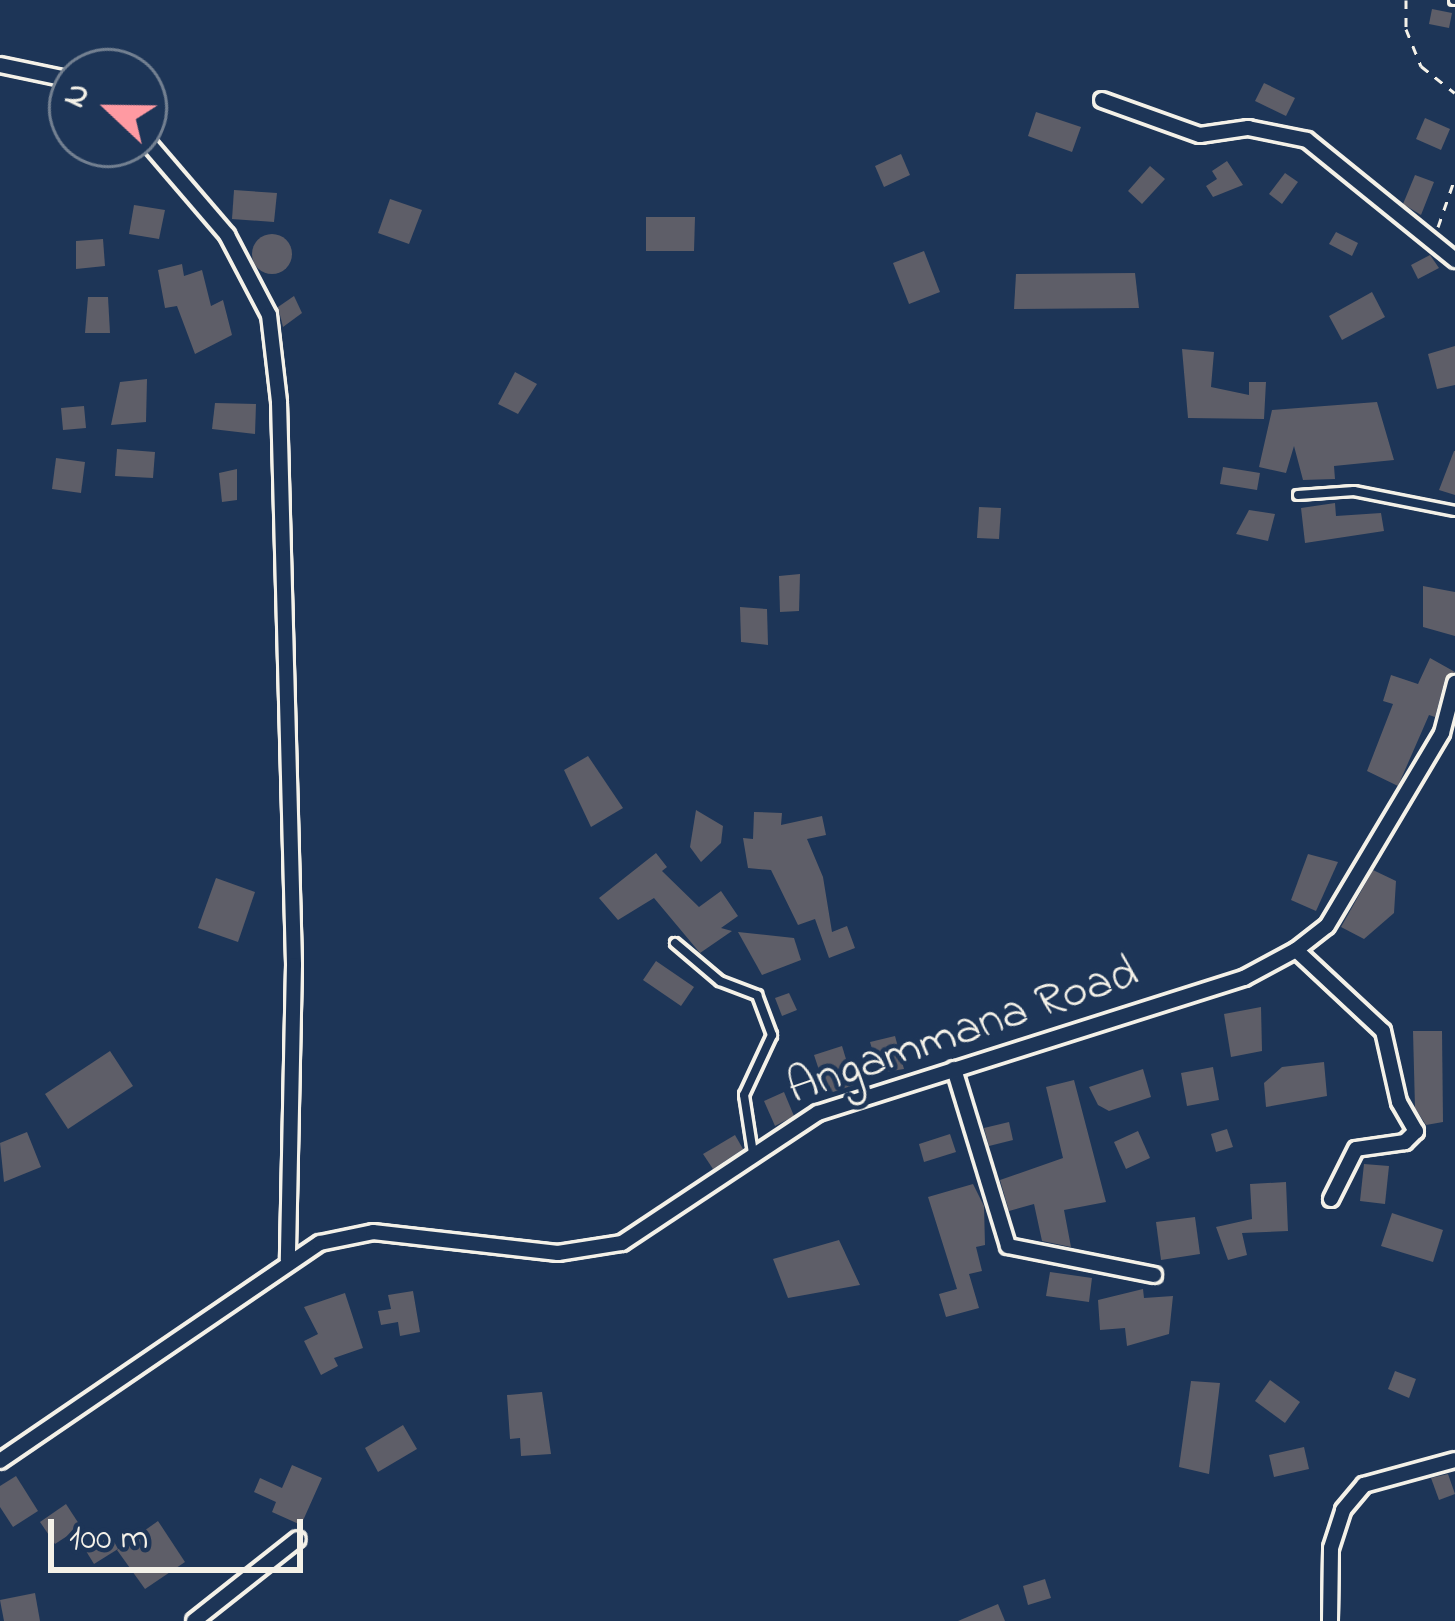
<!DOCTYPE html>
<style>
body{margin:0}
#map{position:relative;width:1455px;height:1621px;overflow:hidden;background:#1d3557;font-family:"Indie Flower",sans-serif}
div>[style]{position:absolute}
.building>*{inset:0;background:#5e5e68}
.round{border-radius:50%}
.path>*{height:3px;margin-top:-1.5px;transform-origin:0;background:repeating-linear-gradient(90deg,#f4f1e8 0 9px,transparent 0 18px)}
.roads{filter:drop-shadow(3px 0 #f4f1e8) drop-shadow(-3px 0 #f4f1e8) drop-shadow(0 3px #f4f1e8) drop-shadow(0 -3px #f4f1e8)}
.lane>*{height:8px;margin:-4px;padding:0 4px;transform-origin:4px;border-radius:4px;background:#1d3557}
.street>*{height:14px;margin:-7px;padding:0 7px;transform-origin:7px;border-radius:7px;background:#1d3557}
span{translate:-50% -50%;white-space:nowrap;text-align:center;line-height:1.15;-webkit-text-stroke:9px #1d3557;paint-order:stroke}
.street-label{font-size:48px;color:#f4f1e8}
.north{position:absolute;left:48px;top:48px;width:120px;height:120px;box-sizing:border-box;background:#1d3557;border:3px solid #738091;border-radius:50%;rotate:292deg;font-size:33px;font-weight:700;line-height:48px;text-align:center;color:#f4f1e8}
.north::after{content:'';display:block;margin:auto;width:42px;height:54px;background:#ff9aa2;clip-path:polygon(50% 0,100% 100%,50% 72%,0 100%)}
.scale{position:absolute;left:48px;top:1519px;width:255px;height:54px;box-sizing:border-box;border:6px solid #f4f1e8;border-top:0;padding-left:15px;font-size:36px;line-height:42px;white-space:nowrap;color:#f4f1e8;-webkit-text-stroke:9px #1d3557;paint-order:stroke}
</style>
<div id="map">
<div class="building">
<div style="clip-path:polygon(1432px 9px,1452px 13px,1449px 28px,1429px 24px)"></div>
<div style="clip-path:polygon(1264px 83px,1295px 98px,1286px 116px,1255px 101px)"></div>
<div style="clip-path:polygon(1036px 112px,1081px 127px,1072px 152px,1028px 136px)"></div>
<div style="clip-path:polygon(1425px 118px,1450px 129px,1441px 150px,1416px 139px)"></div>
<div style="clip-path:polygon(901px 154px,910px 175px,884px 187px,875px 166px)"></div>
<div style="clip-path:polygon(1227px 161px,1243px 185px,1213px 197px,1206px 186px,1217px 179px,1212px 171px)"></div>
<div style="clip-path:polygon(1150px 166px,1165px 179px,1142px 204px,1128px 191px)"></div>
<div style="clip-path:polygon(1285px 173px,1298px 182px,1282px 204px,1269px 194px)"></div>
<div style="clip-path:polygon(1415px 175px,1434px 182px,1421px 215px,1403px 204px)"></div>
<div style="clip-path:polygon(234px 190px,277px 193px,274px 222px,232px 219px)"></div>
<div style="clip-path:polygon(390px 199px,422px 210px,409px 244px,378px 233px)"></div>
<div style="clip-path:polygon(134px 205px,165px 210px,159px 239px,129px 234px)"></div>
<div style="clip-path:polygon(646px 217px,695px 217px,694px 251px,646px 251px)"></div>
<div style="clip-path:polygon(1336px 232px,1358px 243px,1352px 256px,1329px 244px)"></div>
<div class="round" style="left:252px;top:234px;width:40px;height:40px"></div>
<div style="clip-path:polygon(103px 239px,105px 266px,76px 269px,76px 241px)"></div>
<div style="clip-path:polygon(924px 251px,940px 292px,909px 304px,893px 263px)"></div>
<div style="clip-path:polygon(1430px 255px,1439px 268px,1418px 279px,1411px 265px)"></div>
<div style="clip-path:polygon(182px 264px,184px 276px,202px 270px,211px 306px,223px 300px,232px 335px,195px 354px,177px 306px,165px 308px,158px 270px)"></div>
<div style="clip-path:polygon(1135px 273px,1139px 308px,1014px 309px,1016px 274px)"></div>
<div style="clip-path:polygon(1372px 292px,1385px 317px,1342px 340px,1329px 316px)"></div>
<div style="clip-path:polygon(294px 296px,302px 313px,283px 327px,278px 307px)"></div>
<div style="clip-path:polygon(88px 297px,108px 297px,110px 333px,85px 333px)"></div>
<div style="clip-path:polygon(1455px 346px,1455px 385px,1437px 389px,1428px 354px)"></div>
<div style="clip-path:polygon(1182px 349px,1214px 352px,1211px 387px,1249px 395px,1249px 382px,1266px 382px,1264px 419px,1188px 418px)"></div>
<div style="clip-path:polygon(515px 372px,537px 384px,518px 414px,498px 404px)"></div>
<div style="clip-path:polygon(147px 379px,146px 422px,111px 425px,120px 382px)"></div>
<div style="clip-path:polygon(1377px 402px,1394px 460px,1334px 466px,1335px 479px,1303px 480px,1294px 446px,1286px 473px,1259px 467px,1272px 410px)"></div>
<div style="clip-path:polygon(215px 403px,256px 404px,255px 434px,212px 429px)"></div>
<div style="clip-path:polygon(84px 406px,86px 428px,63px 430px,61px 408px)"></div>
<div style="clip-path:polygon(117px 449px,155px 452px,153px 478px,115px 476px)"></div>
<div style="clip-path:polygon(1454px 451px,1455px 451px,1455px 495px,1439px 490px)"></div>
<div style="clip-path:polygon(56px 458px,85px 462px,81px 493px,52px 489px)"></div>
<div style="clip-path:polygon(1223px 467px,1260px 473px,1257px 490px,1220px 484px)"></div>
<div style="clip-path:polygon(237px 469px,237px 500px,222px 502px,219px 473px)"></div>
<div style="clip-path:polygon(1335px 503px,1336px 516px,1381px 513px,1384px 531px,1305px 543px,1301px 508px)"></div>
<div style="clip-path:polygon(979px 507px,1001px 508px,999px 539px,977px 538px)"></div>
<div style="clip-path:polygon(1249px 510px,1275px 514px,1268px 541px,1236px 534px)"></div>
<div style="clip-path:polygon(800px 574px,799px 611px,780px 612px,779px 576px)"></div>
<div style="clip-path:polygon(1423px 586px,1455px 592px,1455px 636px,1423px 627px)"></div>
<div style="clip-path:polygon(740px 607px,767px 609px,768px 645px,741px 642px)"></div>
<div style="clip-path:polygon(1430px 658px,1455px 672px,1445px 679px,1435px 717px,1429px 715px,1398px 786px,1367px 771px,1393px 704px,1383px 701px,1391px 675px,1418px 684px)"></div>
<div style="clip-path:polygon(588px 756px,623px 808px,591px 827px,564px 770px)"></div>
<div style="clip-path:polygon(696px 810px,723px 826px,721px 843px,701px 862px,690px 847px)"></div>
<div style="clip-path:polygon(754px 812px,782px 813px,781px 825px,822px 816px,826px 835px,807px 839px,823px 877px,832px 932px,847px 926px,855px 948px,829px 958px,815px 919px,798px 925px,771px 870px,748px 868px,743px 838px,753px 839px)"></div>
<div style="clip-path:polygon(656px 853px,667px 867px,662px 871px,699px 907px,721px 891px,738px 916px,721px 928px,732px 931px,700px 953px,654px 898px,618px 920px,599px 898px)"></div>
<div style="clip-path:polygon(1308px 854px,1338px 862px,1316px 911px,1291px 900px)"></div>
<div style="clip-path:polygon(1373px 870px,1396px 881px,1394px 913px,1364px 939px,1341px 927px)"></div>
<div style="clip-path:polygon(216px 878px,255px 892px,238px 942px,198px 928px)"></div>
<div style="clip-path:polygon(738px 932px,794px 938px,801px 960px,762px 975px)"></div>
<div style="clip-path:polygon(656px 961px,694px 987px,681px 1006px,643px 980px)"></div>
<div style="clip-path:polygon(789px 993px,797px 1010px,782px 1016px,775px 998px)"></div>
<div style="clip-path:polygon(1261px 1007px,1262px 1051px,1231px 1057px,1224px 1014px)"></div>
<div style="clip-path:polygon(1413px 1031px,1442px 1031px,1443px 1122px,1426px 1125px,1415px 1108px)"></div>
<div style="clip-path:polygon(895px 1036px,904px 1069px,879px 1073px,870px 1042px)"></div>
<div style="clip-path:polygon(842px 1046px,854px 1085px,827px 1094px,814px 1055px)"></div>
<div style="clip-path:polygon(110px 1051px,133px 1086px,68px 1129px,45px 1094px)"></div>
<div style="clip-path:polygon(1324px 1062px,1327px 1096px,1266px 1107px,1264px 1083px,1282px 1067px)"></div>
<div style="clip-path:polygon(1213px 1067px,1219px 1100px,1187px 1106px,1181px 1073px)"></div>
<div style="clip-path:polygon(1143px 1069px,1151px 1097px,1109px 1111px,1098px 1105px,1089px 1087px)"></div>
<div style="clip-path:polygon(1074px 1080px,1106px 1202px,1064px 1210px,1071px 1247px,1042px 1241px,1034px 1204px,1009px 1211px,1000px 1180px,1063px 1158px,1046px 1087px)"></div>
<div style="clip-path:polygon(784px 1092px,794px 1116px,775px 1126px,764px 1101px)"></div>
<div style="clip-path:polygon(1009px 1122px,1013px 1140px,989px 1146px,984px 1128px)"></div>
<div style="clip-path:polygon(1227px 1129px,1233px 1147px,1216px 1152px,1211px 1134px)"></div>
<div style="clip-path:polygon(1138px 1131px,1150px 1158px,1126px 1169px,1114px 1142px)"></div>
<div style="clip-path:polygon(27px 1132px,41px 1167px,4px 1182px,0 1143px)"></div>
<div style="clip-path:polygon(950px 1134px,956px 1152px,924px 1162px,919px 1144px)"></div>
<div style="clip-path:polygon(735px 1135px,743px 1149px,713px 1169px,703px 1154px)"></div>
<div style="clip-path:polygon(1364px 1164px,1389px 1166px,1385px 1204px,1360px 1201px)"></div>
<div style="clip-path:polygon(1286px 1182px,1288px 1231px,1242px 1233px,1247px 1255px,1228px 1260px,1216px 1227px,1252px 1219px,1250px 1184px)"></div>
<div style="clip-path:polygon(973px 1184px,984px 1206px,985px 1245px,976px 1247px,982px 1271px,969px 1274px,979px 1308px,946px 1317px,939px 1294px,957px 1289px,928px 1197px)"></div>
<div style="clip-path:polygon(1392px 1213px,1443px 1230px,1433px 1262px,1381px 1246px)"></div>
<div style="clip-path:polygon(1195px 1217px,1200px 1254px,1161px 1260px,1156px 1222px)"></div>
<div style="clip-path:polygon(839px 1240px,860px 1285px,788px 1298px,773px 1259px)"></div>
<div style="clip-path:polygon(1050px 1272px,1092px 1278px,1089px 1302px,1046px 1296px)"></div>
<div style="clip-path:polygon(1143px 1289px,1144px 1298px,1173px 1296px,1169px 1334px,1127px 1346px,1125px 1328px,1100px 1330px,1098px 1300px)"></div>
<div style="clip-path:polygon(413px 1291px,420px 1332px,400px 1336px,398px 1322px,381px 1325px,378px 1311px,391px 1309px,388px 1295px)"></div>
<div style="clip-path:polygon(345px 1293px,363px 1348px,334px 1358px,338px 1366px,321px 1375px,304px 1341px,318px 1334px,304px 1307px)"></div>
<div style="clip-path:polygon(1395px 1371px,1416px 1379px,1409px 1398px,1388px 1389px)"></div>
<div style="clip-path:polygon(1270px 1380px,1300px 1402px,1285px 1423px,1255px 1401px)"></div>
<div style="clip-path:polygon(1191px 1381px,1220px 1383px,1209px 1474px,1179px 1467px)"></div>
<div style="clip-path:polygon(542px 1392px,551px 1454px,521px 1456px,520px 1438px,510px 1439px,507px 1395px)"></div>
<div style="clip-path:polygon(403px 1425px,417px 1449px,378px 1472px,365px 1448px)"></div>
<div style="clip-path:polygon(1304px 1447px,1309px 1469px,1274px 1477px,1269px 1455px)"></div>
<div style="clip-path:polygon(292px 1465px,322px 1478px,301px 1525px,272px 1512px,276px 1502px,254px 1492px,260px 1478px,282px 1488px)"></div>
<div style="clip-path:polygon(1448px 1474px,1455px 1494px,1439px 1500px,1431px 1478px)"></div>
<div style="clip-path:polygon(16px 1476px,38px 1511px,13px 1527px,0 1507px,0 1486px)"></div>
<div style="clip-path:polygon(66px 1504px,81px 1527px,55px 1544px,40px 1522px)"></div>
<div style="clip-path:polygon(158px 1521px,185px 1562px,145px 1589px,117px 1550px)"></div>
<div style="clip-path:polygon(111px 1536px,118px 1549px,94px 1564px,86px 1551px)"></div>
<div style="clip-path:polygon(1045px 1579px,1051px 1598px,1028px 1605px,1023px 1586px)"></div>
<div style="clip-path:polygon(35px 1593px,40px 1621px,4px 1621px,0 1600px)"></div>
<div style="clip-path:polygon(998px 1604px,1005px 1621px,958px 1621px)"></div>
</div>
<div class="path">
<div style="left:1406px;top:0;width:29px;rotate:90deg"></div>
<div style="left:1406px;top:29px;width:40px;rotate:68deg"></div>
<div style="left:1421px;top:66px;width:43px;rotate:38.5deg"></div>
<div style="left:1438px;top:227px;width:52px;rotate:-70.9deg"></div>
</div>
<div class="roads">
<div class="lane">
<div style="left:1454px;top:0;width:1px"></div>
<div style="left:1298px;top:495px;width:56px;rotate:-4.1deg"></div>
<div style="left:1354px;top:491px;width:103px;rotate:11.2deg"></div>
<div style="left:675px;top:943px;width:59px;rotate:40.2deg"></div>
<div style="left:720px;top:981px;width:40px;rotate:21deg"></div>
<div style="left:757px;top:995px;width:43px;rotate:69.4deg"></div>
<div style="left:772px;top:1035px;width:66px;rotate:115deg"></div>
<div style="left:744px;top:1095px;width:59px;rotate:81.2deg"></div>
</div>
<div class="street">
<div style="left:0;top:65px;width:74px;rotate:11.8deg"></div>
<div style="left:1102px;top:100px;width:104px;rotate:19.7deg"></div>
<div style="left:1200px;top:135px;width:49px;rotate:-8.3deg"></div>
<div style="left:1248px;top:128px;width:60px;rotate:11.5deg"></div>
<div style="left:1307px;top:140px;width:191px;rotate:39deg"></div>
<div style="left:144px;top:138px;width:128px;rotate:49.4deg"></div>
<div style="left:227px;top:235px;width:90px;rotate:62.3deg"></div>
<div style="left:269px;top:315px;width:88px;rotate:83.4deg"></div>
<div style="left:279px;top:402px;width:563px;rotate:88.47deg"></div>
<div style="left:294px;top:965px;width:295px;rotate:91.2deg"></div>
<div style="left:1296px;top:950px;width:119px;rotate:43deg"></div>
<div style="left:1383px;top:1031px;width:73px;rotate:77.3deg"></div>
<div style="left:1399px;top:1102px;width:34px;rotate:60deg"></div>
<div style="left:1416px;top:1131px;width:16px;rotate:135deg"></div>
<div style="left:1405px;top:1142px;width:49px;rotate:171.9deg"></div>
<div style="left:1356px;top:1149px;width:56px;rotate:116.6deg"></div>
<div style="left:954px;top:1069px;width:185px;rotate:73deg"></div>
<div style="left:1008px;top:1246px;width:149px;rotate:11.2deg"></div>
<div style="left:0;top:1461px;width:387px;rotate:-34.3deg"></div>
<div style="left:320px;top:1243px;width:54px;rotate:-11.7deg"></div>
<div style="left:373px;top:1232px;width:186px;rotate:6.5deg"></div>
<div style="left:558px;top:1253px;width:65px;rotate:-8.9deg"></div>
<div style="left:622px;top:1243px;width:235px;rotate:-33.6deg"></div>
<div style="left:818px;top:1113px;width:447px;rotate:-17.6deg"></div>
<div style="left:1244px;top:978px;width:59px;rotate:-28.3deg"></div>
<div style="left:1296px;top:950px;width:39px;rotate:-38deg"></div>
<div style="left:1327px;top:926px;width:225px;rotate:-59.2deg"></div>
<div style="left:1442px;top:733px;width:52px;rotate:-75.4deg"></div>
<div style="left:194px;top:1621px;width:132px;rotate:-38.3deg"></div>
<div style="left:1330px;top:1621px;width:73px;rotate:-89.2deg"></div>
<div style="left:1331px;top:1548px;width:40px;rotate:-72deg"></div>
<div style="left:1343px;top:1510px;width:33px;rotate:-50deg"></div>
<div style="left:1364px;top:1485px;width:94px;rotate:-15.4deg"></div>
</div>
</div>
<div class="street-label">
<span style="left:963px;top:1032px;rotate:-19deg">Angammana Road</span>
</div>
<div class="north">N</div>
<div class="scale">100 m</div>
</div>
